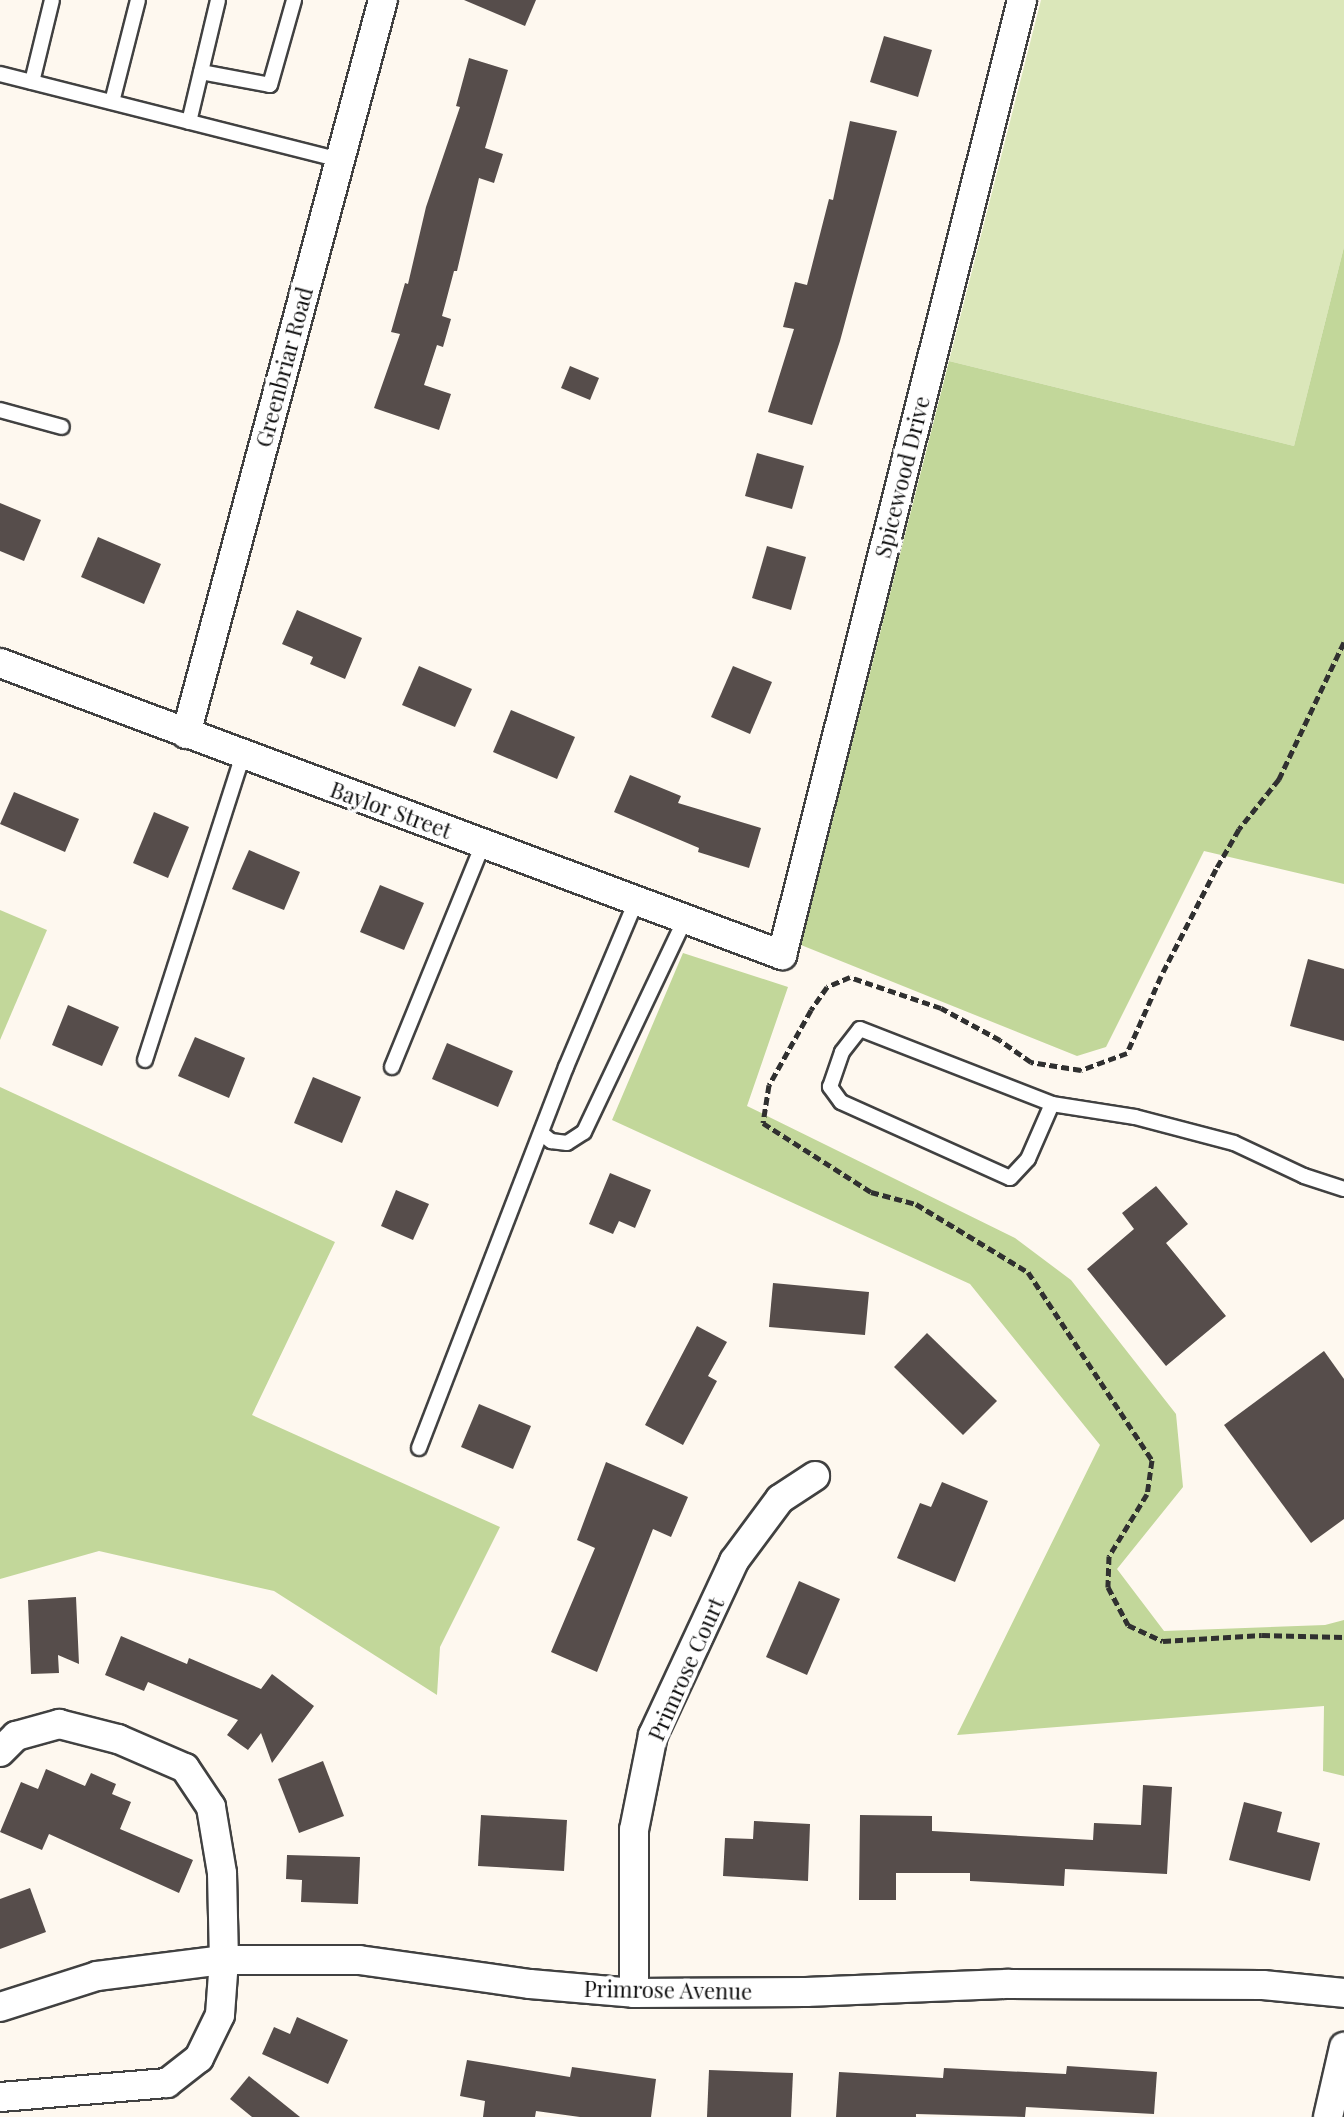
<!DOCTYPE html>
<style>
body{margin:0}
#map{position:relative;width:1344px;height:2117px;overflow:hidden;background:#fef8ef;font-family:"Playfair Display",serif}
div>[style]{position:absolute}
.green>*{inset:0;background:#dbe7ba}
.forest>*{inset:0;background:#c2d79a}
.building>*{inset:0;background:#564d4b}
.path>*{height:5px;margin-top:-2.5px;transform-origin:0;background:repeating-linear-gradient(90deg,#303030 0 8px,transparent 0 12px)}
.roads{filter:drop-shadow(2px 0 #414141) drop-shadow(-2px 0 #414141) drop-shadow(0 2px #414141) drop-shadow(0 -2px #414141)}
.lane>*{height:14px;margin:-7px;padding:0 7px;transform-origin:7px;border-radius:7px;background:#fff}
.street>*{height:28px;margin:-14px;padding:0 14px;transform-origin:14px;border-radius:14px;background:#fff}
span{translate:-50% -50%;white-space:nowrap;text-align:center;line-height:1.15;-webkit-text-stroke:8px #fff;paint-order:stroke}
.street-label{font-size:22px;color:#0e0e0e}
</style>
<div id="map">
<div class="green">
<div style="clip-path:polygon(1041px 0,1344px 0,1344px 247px,1294px 446px,949px 361px)"></div>
</div>
<div class="forest">
<div style="clip-path:polygon(1344px 247px,1344px 884px,1204px 851px,1106px 1047px,1077px 1056px,801px 945px,949px 361px,1294px 446px)"></div>
<div style="clip-path:polygon(0 910px,47px 930px,0 1040px)"></div>
<div style="clip-path:polygon(683px 953px,788px 987px,747px 1106px,1015px 1238px,1071px 1280px,1176px 1414px,1183px 1487px,1117px 1569px,1164px 1631px,1325px 1625px,1344px 1620px,1344px 1776px,1323px 1771px,1324px 1706px,957px 1735px,1100px 1445px,970px 1284px,612px 1120px)"></div>
<div style="clip-path:polygon(0 1087px,335px 1242px,252px 1415px,500px 1527px,440px 1647px,437px 1695px,274px 1591px,99px 1551px,0 1579px)"></div>
</div>
<div class="building">
<div style="clip-path:polygon(464px 0,536px 0,525px 26px)"></div>
<div style="clip-path:polygon(884px 36px,932px 50px,918px 97px,870px 82px)"></div>
<div style="clip-path:polygon(469px 58px,508px 70px,485px 148px,503px 154px,494px 183px,479px 178px,457px 271px,454px 271px,442px 316px,451px 319px,443px 347px,437px 345px,424px 385px,451px 394px,439px 430px,374px 408px,400px 334px,391px 332px,405px 283px,408px 284px,426px 207px,460px 107px,456px 106px)"></div>
<div style="clip-path:polygon(850px 121px,897px 131px,840px 341px,812px 425px,768px 412px,794px 329px,783px 327px,795px 282px,807px 285px,829px 199px,833px 200px)"></div>
<div style="clip-path:polygon(570px 366px,599px 378px,590px 400px,561px 388px)"></div>
<div style="clip-path:polygon(757px 453px,804px 466px,792px 509px,745px 496px)"></div>
<div style="clip-path:polygon(0 503px,41px 520px,24px 561px,0 551px)"></div>
<div style="clip-path:polygon(98px 537px,161px 564px,144px 604px,81px 577px)"></div>
<div style="clip-path:polygon(767px 546px,806px 557px,791px 610px,752px 598px)"></div>
<div style="clip-path:polygon(297px 610px,362px 638px,345px 679px,310px 664px,313px 657px,282px 644px)"></div>
<div style="clip-path:polygon(419px 666px,472px 689px,455px 727px,402px 705px)"></div>
<div style="clip-path:polygon(733px 666px,772px 682px,750px 734px,711px 717px)"></div>
<div style="clip-path:polygon(511px 710px,575px 737px,557px 779px,493px 752px)"></div>
<div style="clip-path:polygon(630px 775px,681px 796px,678px 803px,761px 828px,749px 868px,698px 852px,699px 848px,614px 812px)"></div>
<div style="clip-path:polygon(14px 792px,79px 819px,65px 852px,0 824px)"></div>
<div style="clip-path:polygon(154px 812px,189px 827px,168px 878px,133px 863px)"></div>
<div style="clip-path:polygon(249px 850px,300px 872px,284px 910px,232px 889px)"></div>
<div style="clip-path:polygon(380px 885px,424px 903px,404px 950px,360px 932px)"></div>
<div style="clip-path:polygon(1308px 959px,1344px 969px,1344px 1041px,1290px 1026px)"></div>
<div style="clip-path:polygon(68px 1005px,119px 1027px,102px 1066px,52px 1045px)"></div>
<div style="clip-path:polygon(195px 1037px,245px 1058px,229px 1098px,178px 1076px)"></div>
<div style="clip-path:polygon(447px 1043px,513px 1071px,498px 1107px,432px 1079px)"></div>
<div style="clip-path:polygon(313px 1077px,361px 1097px,342px 1143px,294px 1123px)"></div>
<div style="clip-path:polygon(610px 1173px,651px 1190px,635px 1228px,619px 1221px,613px 1234px,589px 1224px)"></div>
<div style="clip-path:polygon(1156px 1186px,1188px 1224px,1166px 1243px,1226px 1316px,1166px 1366px,1087px 1269px,1134px 1229px,1122px 1213px)"></div>
<div style="clip-path:polygon(396px 1190px,429px 1204px,413px 1240px,381px 1226px)"></div>
<div style="clip-path:polygon(773px 1283px,869px 1292px,865px 1335px,769px 1327px)"></div>
<div style="clip-path:polygon(697px 1326px,727px 1342px,708px 1376px,717px 1381px,683px 1445px,645px 1425px)"></div>
<div style="clip-path:polygon(927px 1333px,997px 1401px,963px 1435px,894px 1367px)"></div>
<div style="clip-path:polygon(1324px 1351px,1344px 1379px,1344px 1519px,1311px 1543px,1224px 1425px)"></div>
<div style="clip-path:polygon(479px 1404px,531px 1426px,513px 1469px,461px 1447px)"></div>
<div style="clip-path:polygon(606px 1462px,688px 1497px,671px 1537px,653px 1529px,597px 1672px,551px 1652px,595px 1548px,577px 1540px)"></div>
<div style="clip-path:polygon(942px 1482px,988px 1501px,955px 1582px,897px 1558px,920px 1503px,931px 1507px)"></div>
<div style="clip-path:polygon(799px 1581px,840px 1599px,807px 1675px,766px 1657px)"></div>
<div style="clip-path:polygon(76px 1597px,79px 1664px,58px 1655px,59px 1673px,31px 1674px,28px 1600px)"></div>
<div style="clip-path:polygon(121px 1636px,187px 1664px,189px 1658px,261px 1689px,272px 1674px,314px 1706px,272px 1763px,261px 1733px,248px 1750px,227px 1735px,238px 1720px,148px 1682px,144px 1691px,105px 1675px)"></div>
<div style="clip-path:polygon(323px 1761px,344px 1816px,299px 1833px,278px 1779px)"></div>
<div style="clip-path:polygon(46px 1769px,85px 1786px,91px 1773px,116px 1784px,112px 1794px,131px 1802px,120px 1829px,193px 1860px,179px 1893px,49px 1834px,42px 1850px,0 1832px,21px 1782px,38px 1789px)"></div>
<div style="clip-path:polygon(1143px 1785px,1172px 1787px,1167px 1874px,1065px 1869px,1064px 1886px,970px 1881px,970px 1873px,896px 1873px,896px 1900px,859px 1900px,860px 1815px,932px 1816px,932px 1831px,1093px 1840px,1094px 1823px,1141px 1825px)"></div>
<div style="clip-path:polygon(1244px 1802px,1282px 1812px,1277px 1832px,1320px 1843px,1310px 1881px,1229px 1860px)"></div>
<div style="clip-path:polygon(481px 1815px,567px 1820px,564px 1871px,478px 1866px)"></div>
<div style="clip-path:polygon(754px 1821px,810px 1824px,808px 1881px,723px 1876px,725px 1838px,753px 1839px)"></div>
<div style="clip-path:polygon(287px 1855px,360px 1857px,358px 1904px,301px 1902px,302px 1880px,286px 1879px)"></div>
<div style="clip-path:polygon(30px 1888px,46px 1932px,0 1949px,0 1899px)"></div>
<div style="clip-path:polygon(297px 2017px,348px 2040px,328px 2084px,262px 2054px,274px 2027px,290px 2034px)"></div>
<div style="clip-path:polygon(467px 2060px,570px 2077px,572px 2067px,656px 2079px,651px 2117px,580px 2117px,536px 2111px,535px 2117px,483px 2117px,485px 2101px,460px 2096px)"></div>
<div style="clip-path:polygon(1067px 2066px,1157px 2072px,1154px 2114px,1026px 2107px,1025px 2117px,916px 2114px,916px 2117px,836px 2117px,839px 2072px,943px 2078px,944px 2068px,1066px 2074px)"></div>
<div style="clip-path:polygon(709px 2070px,793px 2073px,791px 2117px,707px 2117px)"></div>
<div style="clip-path:polygon(249px 2076px,300px 2117px,252px 2117px,230px 2099px)"></div>
</div>
<div class="path">
<div style="left:1344px;top:642px;width:152px;rotate:115.4deg"></div>
<div style="left:1279px;top:779px;width:64px;rotate:128.7deg"></div>
<div style="left:1239px;top:829px;width:46px;rotate:119.9deg"></div>
<div style="left:1216px;top:869px;width:120px;rotate:117.2deg"></div>
<div style="left:1161px;top:976px;width:84px;rotate:113.8deg"></div>
<div style="left:1127px;top:1053px;width:49px;rotate:159.7deg"></div>
<div style="left:1081px;top:1070px;width:51px;rotate:-170.9deg"></div>
<div style="left:1031px;top:1062px;width:38px;rotate:-145deg"></div>
<div style="left:1000px;top:1040px;width:67px;rotate:-151.5deg"></div>
<div style="left:941px;top:1008px;width:96px;rotate:-161.2deg"></div>
<div style="left:850px;top:977px;width:25px;rotate:157deg"></div>
<div style="left:827px;top:987px;width:28px;rotate:125deg"></div>
<div style="left:811px;top:1010px;width:86px;rotate:119.2deg"></div>
<div style="left:769px;top:1085px;width:38px;rotate:99deg"></div>
<div style="left:763px;top:1123px;width:128px;rotate:32.6deg"></div>
<div style="left:871px;top:1192px;width:47px;rotate:14.9deg"></div>
<div style="left:916px;top:1204px;width:131px;rotate:31.3deg"></div>
<div style="left:1028px;top:1272px;width:225px;rotate:56.6deg"></div>
<div style="left:1152px;top:1460px;width:34px;rotate:98deg"></div>
<div style="left:1147px;top:1494px;width:73px;rotate:121.5deg"></div>
<div style="left:1109px;top:1556px;width:31px;rotate:92deg"></div>
<div style="left:1108px;top:1587px;width:43px;rotate:62.2deg"></div>
<div style="left:1128px;top:1625px;width:38px;rotate:25deg"></div>
<div style="left:1163px;top:1641px;width:99px;rotate:-3.5deg"></div>
<div style="left:1262px;top:1635px;width:82px;rotate:1.4deg"></div>
</div>
<div class="roads">
<div class="lane">
<div style="left:201px;top:72px;width:70px;rotate:10.7deg"></div>
<div style="left:270px;top:85px;width:88px;rotate:-74.2deg"></div>
<div style="left:0;top:74px;width:351px;rotate:14.2deg"></div>
<div style="left:32px;top:82px;width:84px;rotate:-76.3deg"></div>
<div style="left:112px;top:102px;width:105px;rotate:-75.7deg"></div>
<div style="left:189px;top:122px;width:125px;rotate:-76.6deg"></div>
<div style="left:0;top:410px;width:64px;rotate:15.3deg"></div>
<div style="left:145px;top:1060px;width:320px;rotate:-72.2deg"></div>
<div style="left:392px;top:1067px;width:241px;rotate:-67.8deg"></div>
<div style="left:1052px;top:1104px;width:60px;rotate:113.6deg"></div>
<div style="left:1028px;top:1159px;width:26px;rotate:133deg"></div>
<div style="left:1010px;top:1178px;width:185px;rotate:-155.8deg"></div>
<div style="left:841px;top:1102px;width:19px;rotate:-126deg"></div>
<div style="left:830px;top:1087px;width:37px;rotate:-71deg"></div>
<div style="left:842px;top:1052px;width:29px;rotate:-52deg"></div>
<div style="left:860px;top:1029px;width:206px;rotate:21.3deg"></div>
<div style="left:1052px;top:1104px;width:84px;rotate:8.9deg"></div>
<div style="left:1135px;top:1117px;width:102px;rotate:14.7deg"></div>
<div style="left:1234px;top:1143px;width:77px;rotate:25.2deg"></div>
<div style="left:1304px;top:1176px;width:42px;rotate:18deg"></div>
<div style="left:541px;top:1133px;width:13px;rotate:39deg"></div>
<div style="left:551px;top:1141px;width:16px;rotate:7deg"></div>
<div style="left:567px;top:1143px;width:20px;rotate:-33deg"></div>
<div style="left:584px;top:1132px;width:236px;rotate:-64.6deg"></div>
<div style="left:419px;top:1448px;width:408px;rotate:-68.9deg"></div>
<div style="left:566px;top:1067px;width:180px;rotate:-67.1deg"></div>
</div>
<div class="street">
<div style="left:0;top:663px;width:835px;rotate:20.48deg"></div>
<div style="left:782px;top:955px;width:985px;rotate:-75.89deg"></div>
<div style="left:186px;top:734px;width:760px;rotate:-74.98deg"></div>
<div style="left:0;top:1752px;width:23px;rotate:-45deg"></div>
<div style="left:16px;top:1736px;width:45px;rotate:-15.6deg"></div>
<div style="left:59px;top:1724px;width:61px;rotate:14.3deg"></div>
<div style="left:118px;top:1739px;width:73px;rotate:23.4deg"></div>
<div style="left:185px;top:1768px;width:47px;rotate:56.3deg"></div>
<div style="left:211px;top:1807px;width:67px;rotate:80.5deg"></div>
<div style="left:222px;top:1873px;width:87px;rotate:88.7deg"></div>
<div style="left:224px;top:1960px;width:55px;rotate:94.2deg"></div>
<div style="left:220px;top:2015px;width:48px;rotate:116deg"></div>
<div style="left:199px;top:2058px;width:41px;rotate:142deg"></div>
<div style="left:167px;top:2083px;width:168px;rotate:175.2deg"></div>
<div style="left:634px;top:1993px;width:163px;rotate:-90deg"></div>
<div style="left:634px;top:1830px;width:97px;rotate:-78.7deg"></div>
<div style="left:653px;top:1735px;width:192px;rotate:-65deg"></div>
<div style="left:734px;top:1561px;width:77px;rotate:-53.4deg"></div>
<div style="left:780px;top:1499px;width:42px;rotate:-33.3deg"></div>
<div style="left:0;top:2007px;width:102px;rotate:-17.7deg"></div>
<div style="left:97px;top:1976px;width:128px;rotate:-7.2deg"></div>
<div style="left:224px;top:1960px;width:135px"></div>
<div style="left:359px;top:1960px;width:173px;rotate:8deg"></div>
<div style="left:530px;top:1984px;width:104px;rotate:4.9deg"></div>
<div style="left:634px;top:1993px;width:172px;rotate:-0.3deg"></div>
<div style="left:806px;top:1992px;width:203px;rotate:-2.3deg"></div>
<div style="left:1009px;top:1984px;width:254px;rotate:0.2deg"></div>
<div style="left:1263px;top:1985px;width:81px;rotate:5.6deg"></div>
<div style="left:1328px;top:2117px;width:72px;rotate:-77.1deg"></div>
</div>
</div>
<div class="street-label">
<span style="left:284px;top:367px;rotate:-75deg">Greenbriar Road</span>
<span style="left:902px;top:477px;rotate:-76deg">Spicewood Drive</span>
<span style="left:391px;top:810px;rotate:20deg">Baylor Street</span>
<span style="left:686px;top:1669px;rotate:-66deg">Primrose Court</span>
<span style="left:668px;top:1990px;rotate:1deg">Primrose Avenue</span>
</div>
</div>
